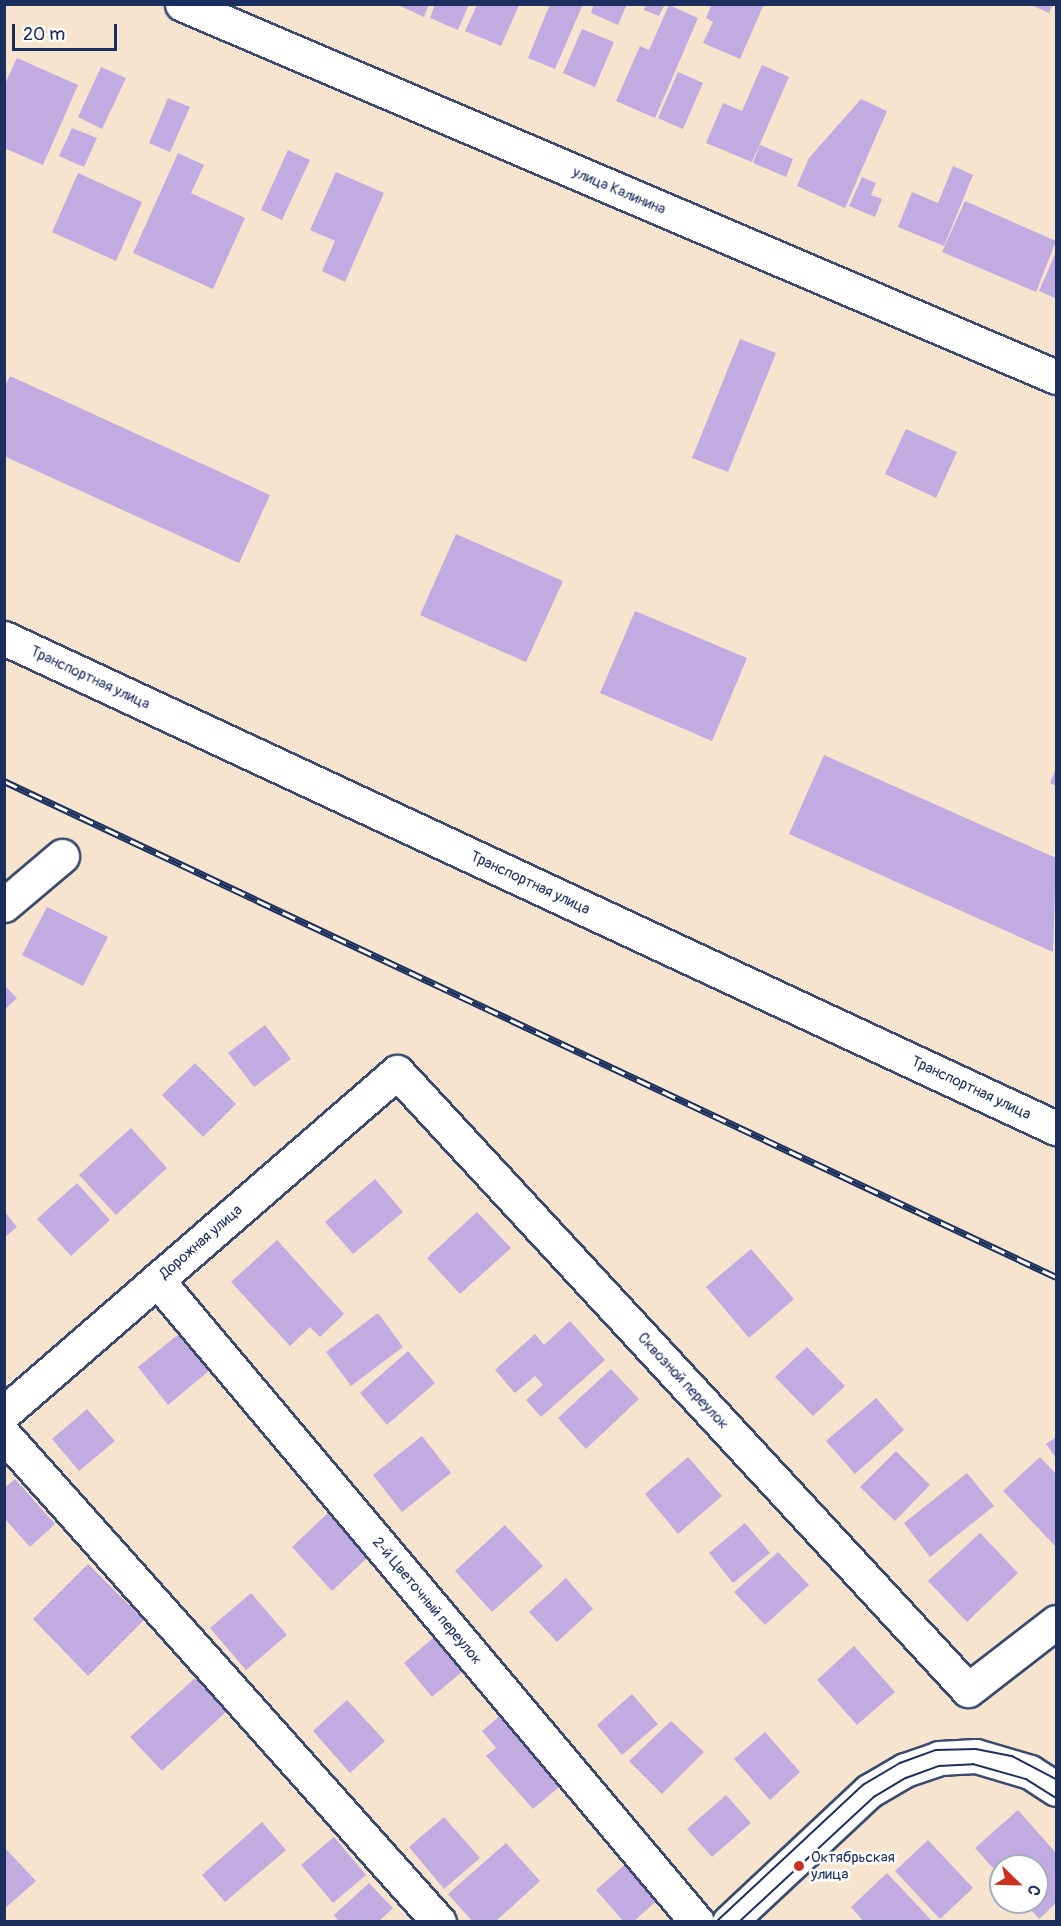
<!DOCTYPE html>
<meta charset="utf-8">
<style>
body{margin:0}
#map{position:relative;width:1061px;height:1926px;overflow:hidden;background:#f7e4cf;font-family:Pangolin,sans-serif}
div>[style]{position:absolute}
.building>*{inset:0;background:#c1abe0}
.roads{filter:drop-shadow(2px 0 #3c4a6f) drop-shadow(-2px 0 #3c4a6f) drop-shadow(0 2px #3c4a6f) drop-shadow(0 -2px #3c4a6f)}
.minor>*{height:33px;margin:-16.5px;padding:0 16.5px;transform-origin:16.5px;border-radius:16.5px;background:#fff}
.major>*{height:33px;margin:-16.5px;padding:0 16.5px;transform-origin:16.5px;border-radius:16.5px;background:#fff}
.tram>*{height:1.5px;margin:-0.75px;padding:0 0.75px;transform-origin:0.75px;border-radius:0.75px;background:#1b2f5e}
.rail>*{height:7px;margin-top:-3.5px;transform-origin:0;background:repeating-linear-gradient(90deg,#fff 0 14px,#1b2f5e 0 28px);box-sizing:border-box;border-block:2px solid #1b2f5e}
.dots>*{width:16px;height:16px;translate:-50% -50%;box-sizing:border-box;border:3px solid #fff;border-radius:50%}
span{translate:-50% -50%;white-space:nowrap;text-align:center;line-height:1.15;-webkit-text-stroke:5px #fff;paint-order:stroke}
.street-label{font-size:15px;color:#1b2f5e}
.poi-label{font-size:15px;color:#1b2f5e}
.left{translate:0 -50%;text-align:left}
.frame{position:absolute;inset:0;border:6px solid #1b2f5e;pointer-events:none}
.north{position:absolute;left:989px;top:1854px;width:60px;height:60px;box-sizing:border-box;background:#fff;border:2px solid #a4acbf;border-radius:50%;rotate:113deg;font-size:16px;font-weight:700;line-height:24px;text-align:center;color:#1b2f5e}
.north::after{content:'';display:block;margin:auto;width:21px;height:27px;background:#c8321e;clip-path:polygon(50% 0,100% 100%,50% 72%,0 100%)}
.scale{position:absolute;left:12px;top:24px;width:105px;height:27px;box-sizing:border-box;border:3px solid #1b2f5e;border-top:0;padding-left:8px;font-size:18px;line-height:21px;white-space:nowrap;color:#1b2f5e;-webkit-text-stroke:4px #fff;paint-order:stroke}
</style>
<div id="map">
<div class="building">
<div style="clip-path:polygon(396px 4px,429px 4px,424px 17px)"></div>
<div style="clip-path:polygon(435px 4px,469px 4px,458px 30px,430px 18px)"></div>
<div style="clip-path:polygon(550px 4px,583px 4px,555px 69px,528px 58px)"></div>
<div style="clip-path:polygon(594px 4px,627px 4px,618px 25px,591px 13px)"></div>
<div style="clip-path:polygon(646px 4px,665px 4px,659px 16px,644px 10px)"></div>
<div style="clip-path:polygon(712px 4px,764px 4px,740px 59px,703px 43px,713px 22px,706px 18px)"></div>
<div style="clip-path:polygon(1029px 4px,1053px 4px,1049px 13px)"></div>
<div style="clip-path:polygon(477px 5px,519px 5px,501px 46px,465px 31px)"></div>
<div style="clip-path:polygon(669px 5px,698px 18px,655px 118px,616px 101px,640px 46px,649px 50px)"></div>
<div style="clip-path:polygon(582px 29px,614px 42px,595px 87px,563px 73px)"></div>
<div style="clip-path:polygon(17px 58px,78px 85px,43px 165px,4px 148px,4px 86px)"></div>
<div style="clip-path:polygon(762px 65px,789px 77px,752px 162px,706px 143px,723px 103px,742px 111px)"></div>
<div style="clip-path:polygon(101px 67px,126px 78px,102px 129px,78px 117px)"></div>
<div style="clip-path:polygon(678px 72px,703px 83px,683px 129px,658px 118px)"></div>
<div style="clip-path:polygon(168px 98px,190px 107px,170px 152px,149px 143px)"></div>
<div style="clip-path:polygon(861px 99px,887px 111px,845px 208px,797px 186px,809px 158px)"></div>
<div style="clip-path:polygon(72px 128px,97px 138px,84px 167px,59px 156px)"></div>
<div style="clip-path:polygon(760px 145px,793px 159px,786px 177px,753px 163px)"></div>
<div style="clip-path:polygon(288px 150px,310px 160px,282px 220px,261px 210px)"></div>
<div style="clip-path:polygon(178px 153px,204px 165px,191px 193px,245px 218px,213px 289px,133px 253px)"></div>
<div style="clip-path:polygon(953px 166px,973px 175px,944px 246px,898px 227px,912px 192px,938px 203px)"></div>
<div style="clip-path:polygon(336px 172px,384px 193px,345px 282px,322px 271px,335px 241px,310px 230px)"></div>
<div style="clip-path:polygon(78px 173px,142px 202px,116px 261px,52px 232px)"></div>
<div style="clip-path:polygon(862px 177px,876px 183px,871px 195px,882px 199px,875px 217px,849px 206px)"></div>
<div style="clip-path:polygon(965px 201px,1056px 241px,1036px 292px,942px 252px)"></div>
<div style="clip-path:polygon(1056px 252px,1056px 294px,1055px 298px,1039px 291px)"></div>
<div style="clip-path:polygon(740px 339px,776px 353px,728px 472px,692px 458px)"></div>
<div style="clip-path:polygon(10px 376px,270px 495px,239px 563px,4px 456px,4px 388px)"></div>
<div style="clip-path:polygon(906px 429px,957px 452px,936px 498px,885px 474px)"></div>
<div style="clip-path:polygon(456px 534px,563px 581px,526px 662px,420px 615px)"></div>
<div style="clip-path:polygon(635px 611px,747px 658px,712px 741px,600px 693px)"></div>
<div style="clip-path:polygon(824px 755px,1056px 858px,1053px 952px,789px 834px)"></div>
<div style="clip-path:polygon(1056px 768px,1056px 786px,1050px 783px)"></div>
<div style="clip-path:polygon(47px 907px,108px 937px,83px 986px,22px 955px)"></div>
<div style="clip-path:polygon(4px 985px,17px 998px,4px 1010px)"></div>
<div style="clip-path:polygon(265px 1025px,291px 1059px,254px 1087px,228px 1053px)"></div>
<div style="clip-path:polygon(195px 1063px,236px 1104px,203px 1137px,162px 1095px)"></div>
<div style="clip-path:polygon(131px 1128px,167px 1168px,116px 1215px,79px 1175px)"></div>
<div style="clip-path:polygon(375px 1179px,403px 1212px,353px 1254px,325px 1222px)"></div>
<div style="clip-path:polygon(77px 1183px,110px 1220px,71px 1256px,37px 1219px)"></div>
<div style="clip-path:polygon(5px 1212px,17px 1227px,5px 1237px)"></div>
<div style="clip-path:polygon(477px 1212px,511px 1248px,460px 1294px,427px 1258px)"></div>
<div style="clip-path:polygon(277px 1240px,344px 1314px,320px 1337px,310px 1327px,290px 1346px,231px 1282px)"></div>
<div style="clip-path:polygon(751px 1249px,794px 1299px,749px 1338px,706px 1287px)"></div>
<div style="clip-path:polygon(378px 1313px,403px 1347px,351px 1386px,326px 1352px)"></div>
<div style="clip-path:polygon(570px 1321px,605px 1360px,541px 1417px,526px 1400px,543px 1385px,535px 1376px,515px 1393px,495px 1370px,535px 1334px,544px 1345px)"></div>
<div style="clip-path:polygon(180px 1333px,210px 1370px,168px 1405px,138px 1367px)"></div>
<div style="clip-path:polygon(807px 1347px,845px 1386px,813px 1416px,775px 1377px)"></div>
<div style="clip-path:polygon(408px 1351px,435px 1383px,387px 1425px,360px 1393px)"></div>
<div style="clip-path:polygon(611px 1369px,639px 1399px,586px 1449px,558px 1418px)"></div>
<div style="clip-path:polygon(876px 1398px,904px 1430px,855px 1474px,826px 1441px)"></div>
<div style="clip-path:polygon(87px 1409px,115px 1441px,79px 1471px,52px 1439px)"></div>
<div style="clip-path:polygon(422px 1436px,451px 1473px,402px 1512px,373px 1475px)"></div>
<div style="clip-path:polygon(1056px 1437px,1056px 1458px,1046px 1444px)"></div>
<div style="clip-path:polygon(896px 1451px,930px 1485px,895px 1521px,860px 1487px)"></div>
<div style="clip-path:polygon(688px 1457px,722px 1496px,678px 1534px,645px 1494px)"></div>
<div style="clip-path:polygon(1040px 1457px,1056px 1474px,1056px 1547px,1003px 1491px)"></div>
<div style="clip-path:polygon(967px 1473px,994px 1506px,930px 1557px,904px 1523px)"></div>
<div style="clip-path:polygon(15px 1479px,55px 1524px,30px 1547px,4px 1518px,4px 1488px)"></div>
<div style="clip-path:polygon(328px 1513px,368px 1557px,332px 1591px,292px 1547px)"></div>
<div style="clip-path:polygon(745px 1523px,770px 1553px,733px 1583px,709px 1553px)"></div>
<div style="clip-path:polygon(505px 1525px,543px 1566px,492px 1612px,455px 1571px)"></div>
<div style="clip-path:polygon(980px 1533px,1018px 1573px,967px 1622px,928px 1581px)"></div>
<div style="clip-path:polygon(778px 1552px,809px 1585px,765px 1625px,734px 1592px)"></div>
<div style="clip-path:polygon(88px 1564px,144px 1620px,88px 1676px,33px 1619px)"></div>
<div style="clip-path:polygon(566px 1578px,593px 1609px,557px 1642px,529px 1612px)"></div>
<div style="clip-path:polygon(251px 1593px,287px 1635px,246px 1670px,210px 1628px)"></div>
<div style="clip-path:polygon(440px 1632px,469px 1666px,432px 1697px,404px 1663px)"></div>
<div style="clip-path:polygon(854px 1646px,895px 1692px,857px 1725px,817px 1680px)"></div>
<div style="clip-path:polygon(195px 1678px,226px 1712px,162px 1771px,130px 1737px)"></div>
<div style="clip-path:polygon(632px 1694px,658px 1724px,622px 1755px,597px 1725px)"></div>
<div style="clip-path:polygon(347px 1700px,385px 1741px,350px 1773px,313px 1731px)"></div>
<div style="clip-path:polygon(503px 1713px,564px 1783px,533px 1809px,486px 1756px,496px 1748px,482px 1731px)"></div>
<div style="clip-path:polygon(671px 1721px,704px 1752px,662px 1794px,629px 1761px)"></div>
<div style="clip-path:polygon(765px 1732px,800px 1772px,770px 1800px,734px 1759px)"></div>
<div style="clip-path:polygon(726px 1795px,751px 1823px,712px 1857px,687px 1829px)"></div>
<div style="clip-path:polygon(1018px 1810px,1056px 1853px,1056px 1903px,1039px 1919px,1024px 1902px,1037px 1902px,1037px 1866px,1001px 1866px,1001px 1877px,975px 1848px)"></div>
<div style="clip-path:polygon(444px 1817px,480px 1858px,444px 1889px,409px 1847px)"></div>
<div style="clip-path:polygon(262px 1822px,286px 1850px,225px 1902px,202px 1875px)"></div>
<div style="clip-path:polygon(334px 1837px,366px 1875px,333px 1903px,301px 1865px)"></div>
<div style="clip-path:polygon(928px 1840px,973px 1888px,940px 1919px,895px 1871px)"></div>
<div style="clip-path:polygon(506px 1843px,540px 1881px,495px 1922px,473px 1922px,448px 1894px)"></div>
<div style="clip-path:polygon(4px 1847px,36px 1881px,4px 1909px)"></div>
<div style="clip-path:polygon(630px 1860px,662px 1896px,633px 1922px,624px 1922px,596px 1890px)"></div>
<div style="clip-path:polygon(887px 1873px,933px 1922px,864px 1922px,851px 1907px)"></div>
<div style="clip-path:polygon(369px 1883px,393px 1908px,378px 1922px,339px 1922px,334px 1915px)"></div>
</div>
<div class="roads">
<div class="minor">
<div style="left:182px;top:4px;width:950px;rotate:23.11deg"></div>
<div style="left:4px;top:905px;width:76px;rotate:-40.2deg"></div>
<div style="left:157px;top:1280px;width:839px;rotate:49.93deg"></div>
<div style="left:4px;top:1413px;width:520px;rotate:-40.95deg"></div>
<div style="left:397px;top:1072px;width:841px;rotate:47.26deg"></div>
<div style="left:968px;top:1690px;width:111px;rotate:-37.7deg"></div>
<div style="left:4px;top:1435px;width:653px;rotate:48.23deg"></div>
<div style="left:729px;top:1922px;width:192px;rotate:-43.1deg"></div>
<div style="left:869px;top:1791px;width:42px;rotate:-30.3deg"></div>
<div style="left:905px;top:1770px;width:36px;rotate:-19deg"></div>
<div style="left:939px;top:1758px;width:37px;rotate:-3deg"></div>
<div style="left:976px;top:1756px;width:56px;rotate:16.5deg"></div>
<div style="left:1030px;top:1772px;width:31px;rotate:33deg"></div>
</div>
<div class="major">
<div style="left:4px;top:638px;width:1161px;rotate:24.98deg"></div>
</div>
</div>
<div class="tram">
<div style="left:716px;top:1922px;width:201px;rotate:-43deg"></div>
<div style="left:863px;top:1785px;width:43px;rotate:-30.7deg"></div>
<div style="left:900px;top:1763px;width:38px;rotate:-20deg"></div>
<div style="left:936px;top:1750px;width:40px;rotate:-1.4deg"></div>
<div style="left:976px;top:1749px;width:37px;rotate:11deg"></div>
<div style="left:1012px;top:1756px;width:50px;rotate:27.6deg"></div>
<div style="left:739px;top:1922px;width:184px;rotate:-42.8deg"></div>
<div style="left:874px;top:1797px;width:37px;rotate:-31deg"></div>
<div style="left:906px;top:1778px;width:35px;rotate:-20deg"></div>
<div style="left:939px;top:1766px;width:34px;rotate:-3deg"></div>
<div style="left:973px;top:1764px;width:55px;rotate:15.8deg"></div>
<div style="left:1026px;top:1779px;width:36px;rotate:32deg"></div>
</div>
<div class="rail">
<div style="left:4px;top:781px;width:1163px;rotate:25.24deg"></div>
</div>
<div class="dots">
<div style="left:799px;top:1866px;background:#c8321e"></div>
</div>
<div class="street-label">
<span style="left:619px;top:191px;rotate:23deg">улица Калинина</span>
<span style="left:90px;top:678px;rotate:25deg">Транспортная улица</span>
<span style="left:530px;top:883px;rotate:25deg">Транспортная улица</span>
<span style="left:971px;top:1088px;rotate:25deg">Транспортная улица</span>
<span style="left:201px;top:1242px;rotate:-41deg">Дорожная улица</span>
<span style="left:683px;top:1381px;rotate:47deg">Сквозной переулок</span>
<span style="left:427px;top:1601px;rotate:50deg">2-й Цветочный переулок</span>
</div>
<div class="poi-label">
<span class="left" style="left:811px;top:1866px">Октябрьская<br>улица</span>
</div>
<div class="frame"></div>
<div class="north">С</div>
<div class="scale">20 m</div>
</div>
